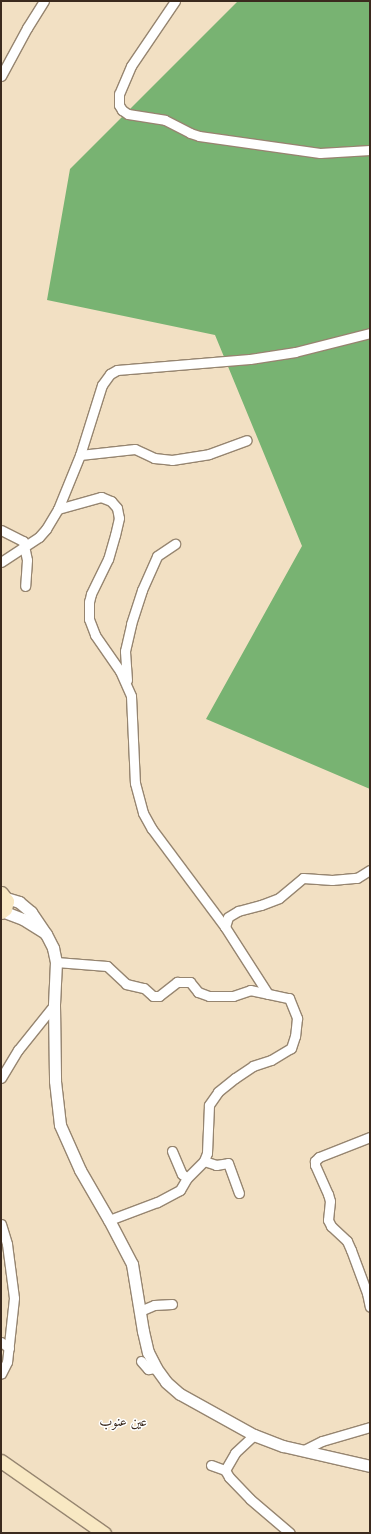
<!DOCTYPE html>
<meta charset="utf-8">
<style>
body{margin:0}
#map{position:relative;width:371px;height:1534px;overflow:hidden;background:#f2e0c3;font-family:Cardo,Amiri,serif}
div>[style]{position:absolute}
.forest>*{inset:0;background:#78b372}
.roads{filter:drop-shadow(1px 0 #968570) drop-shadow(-1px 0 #968570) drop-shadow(0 1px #968570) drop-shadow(0 -1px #968570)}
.minor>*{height:9px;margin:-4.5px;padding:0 4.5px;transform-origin:4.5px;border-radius:4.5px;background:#fff}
.tertiary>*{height:11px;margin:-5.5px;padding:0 5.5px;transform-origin:5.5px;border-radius:5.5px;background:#fff}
.secondary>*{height:13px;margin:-6.5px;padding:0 6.5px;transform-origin:6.5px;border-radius:6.5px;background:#f8e8c3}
span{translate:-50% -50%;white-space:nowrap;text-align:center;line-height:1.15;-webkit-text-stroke:3px #fff;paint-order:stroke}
.quarter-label{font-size:14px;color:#3b2a1e}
.frame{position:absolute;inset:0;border:2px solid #3b2a1e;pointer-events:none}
</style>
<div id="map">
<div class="forest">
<div style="clip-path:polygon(238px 1px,370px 1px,370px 789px,206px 719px,302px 546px,215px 335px,47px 300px,70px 169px)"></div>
</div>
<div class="roads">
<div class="minor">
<div style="left:175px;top:1px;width:78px;rotate:124.1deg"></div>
<div style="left:131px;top:66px;width:30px;rotate:113deg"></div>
<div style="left:119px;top:94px;width:11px;rotate:90deg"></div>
<div style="left:119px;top:105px;width:6px;rotate:59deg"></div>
<div style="left:122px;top:110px;width:7px;rotate:34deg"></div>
<div style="left:128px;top:114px;width:37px;rotate:9deg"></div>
<div style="left:165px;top:120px;width:28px;rotate:27deg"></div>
<div style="left:190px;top:133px;width:9px;rotate:18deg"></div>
<div style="left:199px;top:136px;width:122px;rotate:8deg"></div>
<div style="left:320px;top:153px;width:50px;rotate:-3.4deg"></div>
<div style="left:1px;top:76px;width:55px;rotate:-61.6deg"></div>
<div style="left:27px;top:28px;width:32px;rotate:-58deg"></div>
<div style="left:80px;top:455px;width:55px;rotate:-6.2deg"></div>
<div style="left:135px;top:449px;width:21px;rotate:25deg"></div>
<div style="left:154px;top:458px;width:18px;rotate:6deg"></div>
<div style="left:172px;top:460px;width:37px;rotate:-9deg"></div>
<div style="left:209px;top:454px;width:40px;rotate:-20.2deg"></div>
<div style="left:58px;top:509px;width:45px;rotate:-15.6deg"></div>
<div style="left:101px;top:497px;width:11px;rotate:22deg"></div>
<div style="left:111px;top:501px;width:9px;rotate:49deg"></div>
<div style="left:117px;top:508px;width:10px;rotate:79deg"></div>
<div style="left:119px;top:518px;width:17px;rotate:103deg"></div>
<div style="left:115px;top:535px;width:25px;rotate:106deg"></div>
<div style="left:108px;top:559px;width:39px;rotate:116deg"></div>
<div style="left:91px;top:594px;width:8px;rotate:104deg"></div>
<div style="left:89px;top:602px;width:17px;rotate:90deg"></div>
<div style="left:89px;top:619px;width:17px;rotate:69deg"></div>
<div style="left:95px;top:635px;width:44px;rotate:55.2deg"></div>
<div style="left:120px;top:671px;width:27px;rotate:66deg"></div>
<div style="left:131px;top:696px;width:87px;rotate:87.4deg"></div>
<div style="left:135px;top:783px;width:31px;rotate:75deg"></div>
<div style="left:143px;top:813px;width:18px;rotate:61deg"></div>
<div style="left:152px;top:829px;width:122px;rotate:53.3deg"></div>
<div style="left:1px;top:530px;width:25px;rotate:27deg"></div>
<div style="left:23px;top:541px;width:19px;rotate:78deg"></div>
<div style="left:27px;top:560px;width:26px;rotate:94deg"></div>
<div style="left:1px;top:562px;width:45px;rotate:-33.3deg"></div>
<div style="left:39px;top:537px;width:11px;rotate:-49deg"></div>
<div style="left:46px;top:529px;width:23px;rotate:-59deg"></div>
<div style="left:58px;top:509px;width:58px;rotate:-67.8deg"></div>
<div style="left:80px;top:455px;width:73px;rotate:-72.6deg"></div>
<div style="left:102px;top:385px;width:14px;rotate:-54deg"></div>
<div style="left:110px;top:374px;width:8px;rotate:-30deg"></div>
<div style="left:117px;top:370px;width:133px;rotate:-4.7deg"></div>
<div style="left:250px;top:359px;width:46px;rotate:-8.8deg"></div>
<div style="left:295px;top:352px;width:77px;rotate:-14.2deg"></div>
<div style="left:127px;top:680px;width:29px;rotate:-94deg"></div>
<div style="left:125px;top:651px;width:28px;rotate:-77deg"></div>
<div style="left:131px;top:624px;width:36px;rotate:-72deg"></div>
<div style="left:142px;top:590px;width:37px;rotate:-66deg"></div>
<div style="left:157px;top:556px;width:22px;rotate:-34deg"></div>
<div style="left:56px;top:962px;width:51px;rotate:4.5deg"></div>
<div style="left:107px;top:966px;width:26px;rotate:43deg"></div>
<div style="left:126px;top:984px;width:18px;rotate:13deg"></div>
<div style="left:144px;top:988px;width:12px;rotate:42deg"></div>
<div style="left:153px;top:996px;width:6px"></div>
<div style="left:159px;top:996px;width:23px;rotate:-38deg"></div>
<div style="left:177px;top:982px;width:13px"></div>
<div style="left:190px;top:982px;width:13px;rotate:51deg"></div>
<div style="left:198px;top:992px;width:12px;rotate:20deg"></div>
<div style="left:209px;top:996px;width:24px"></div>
<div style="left:233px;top:996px;width:18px;rotate:-19deg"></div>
<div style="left:250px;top:990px;width:40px;rotate:12deg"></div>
<div style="left:289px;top:998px;width:22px;rotate:68deg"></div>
<div style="left:297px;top:1018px;width:18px;rotate:96deg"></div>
<div style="left:295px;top:1036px;width:13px;rotate:108deg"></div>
<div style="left:291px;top:1048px;width:23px;rotate:149deg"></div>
<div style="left:271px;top:1060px;width:19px;rotate:162deg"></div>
<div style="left:253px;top:1066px;width:22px;rotate:146deg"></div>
<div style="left:235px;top:1078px;width:22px;rotate:141deg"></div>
<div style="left:218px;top:1092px;width:16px;rotate:125deg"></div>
<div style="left:209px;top:1105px;width:48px;rotate:92.4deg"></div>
<div style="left:207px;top:1153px;width:9px;rotate:111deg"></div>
<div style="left:204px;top:1161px;width:24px;rotate:135deg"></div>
<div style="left:187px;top:1178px;width:14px;rotate:120deg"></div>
<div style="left:180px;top:1190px;width:26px;rotate:152deg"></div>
<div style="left:157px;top:1202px;width:51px;rotate:159.4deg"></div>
<div style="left:268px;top:994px;width:80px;rotate:-122.7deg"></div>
<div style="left:225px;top:927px;width:10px;rotate:-73deg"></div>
<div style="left:228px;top:917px;width:12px;rotate:-31deg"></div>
<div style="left:238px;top:911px;width:24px;rotate:-15deg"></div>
<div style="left:261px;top:905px;width:19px;rotate:-21deg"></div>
<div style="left:279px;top:898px;width:31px;rotate:-40deg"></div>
<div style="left:303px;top:878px;width:29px;rotate:4deg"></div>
<div style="left:332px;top:880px;width:25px;rotate:-5deg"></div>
<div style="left:357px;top:878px;width:15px;rotate:-32deg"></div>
<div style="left:1px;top:1078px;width:33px;rotate:-59deg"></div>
<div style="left:18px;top:1050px;width:58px;rotate:-51.3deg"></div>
<div style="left:370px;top:1137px;width:55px;rotate:158.6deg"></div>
<div style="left:319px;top:1157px;width:6px;rotate:135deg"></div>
<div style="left:315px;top:1161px;width:4px;rotate:90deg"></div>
<div style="left:315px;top:1165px;width:32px;rotate:66deg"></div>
<div style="left:328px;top:1194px;width:7px;rotate:74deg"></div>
<div style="left:330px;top:1201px;width:19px;rotate:96deg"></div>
<div style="left:328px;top:1220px;width:7px;rotate:63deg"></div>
<div style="left:331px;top:1226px;width:22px;rotate:43deg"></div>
<div style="left:347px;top:1241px;width:10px;rotate:66deg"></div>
<div style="left:351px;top:1250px;width:46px;rotate:69.6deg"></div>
<div style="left:367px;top:1293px;width:14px;rotate:78deg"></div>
<div style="left:172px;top:1151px;width:25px;rotate:67deg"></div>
<div style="left:182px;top:1174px;width:6px;rotate:39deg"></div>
<div style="left:204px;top:1161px;width:13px;rotate:18deg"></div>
<div style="left:216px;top:1165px;width:12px;rotate:-9deg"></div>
<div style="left:228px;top:1163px;width:32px;rotate:70deg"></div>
<div style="left:1px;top:1224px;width:21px;rotate:73deg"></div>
<div style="left:7px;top:1244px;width:54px;rotate:82.6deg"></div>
<div style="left:14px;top:1298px;width:64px;rotate:96.2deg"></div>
<div style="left:7px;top:1362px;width:13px;rotate:117deg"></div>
<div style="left:140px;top:1311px;width:15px;rotate:-23deg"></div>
<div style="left:154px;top:1305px;width:18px;rotate:-3deg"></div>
<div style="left:1px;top:1342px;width:10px;rotate:37deg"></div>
<div style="left:141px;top:1361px;width:11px;rotate:49deg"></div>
<div style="left:148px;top:1369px;width:8px;rotate:-7deg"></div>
<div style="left:254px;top:1435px;width:26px;rotate:137deg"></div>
<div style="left:235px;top:1453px;width:20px;rotate:120deg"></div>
<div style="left:225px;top:1470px;width:8px;rotate:60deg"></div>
<div style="left:229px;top:1477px;width:30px;rotate:46deg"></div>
<div style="left:250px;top:1499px;width:52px;rotate:40.4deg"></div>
<div style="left:304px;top:1450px;width:20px;rotate:-27deg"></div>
<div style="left:322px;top:1441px;width:50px;rotate:-16.3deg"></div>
<div style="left:211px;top:1465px;width:15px;rotate:20deg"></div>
</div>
<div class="tertiary">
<div style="left:6px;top:898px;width:14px;rotate:17deg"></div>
<div style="left:19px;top:902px;width:16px;rotate:40deg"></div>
<div style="left:31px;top:912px;width:27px;rotate:56deg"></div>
<div style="left:46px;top:934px;width:16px;rotate:63deg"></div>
<div style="left:53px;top:948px;width:14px;rotate:78deg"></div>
<div style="left:56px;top:962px;width:43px;rotate:92.7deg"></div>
<div style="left:54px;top:1005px;width:76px;rotate:89.2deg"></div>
<div style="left:55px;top:1081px;width:44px;rotate:83.5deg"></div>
<div style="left:60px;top:1125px;width:49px;rotate:66deg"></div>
<div style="left:80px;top:1170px;width:58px;rotate:59.9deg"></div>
<div style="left:109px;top:1220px;width:50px;rotate:62.4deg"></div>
<div style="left:132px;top:1264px;width:68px;rotate:80.7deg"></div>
<div style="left:143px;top:1331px;width:22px;rotate:77deg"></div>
<div style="left:148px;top:1352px;width:18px;rotate:63deg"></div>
<div style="left:156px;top:1368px;width:17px;rotate:54deg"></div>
<div style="left:166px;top:1382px;width:18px;rotate:41deg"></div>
<div style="left:180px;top:1394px;width:85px;rotate:29deg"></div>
<div style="left:254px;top:1435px;width:31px;rotate:21deg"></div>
<div style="left:283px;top:1446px;width:89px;rotate:12.9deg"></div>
<div style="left:2px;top:911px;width:22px;rotate:21deg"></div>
<div style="left:23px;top:919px;width:25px;rotate:32deg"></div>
</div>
<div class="secondary">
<div style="left:1px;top:893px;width:10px;rotate:53deg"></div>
<div style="left:7px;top:901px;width:8px;rotate:104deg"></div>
<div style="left:5px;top:909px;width:5px;rotate:143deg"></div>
<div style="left:1px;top:1461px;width:126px;rotate:35deg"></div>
</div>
</div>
<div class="quarter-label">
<span style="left:123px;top:1422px">عين عنوب</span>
</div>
<div class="frame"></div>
</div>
